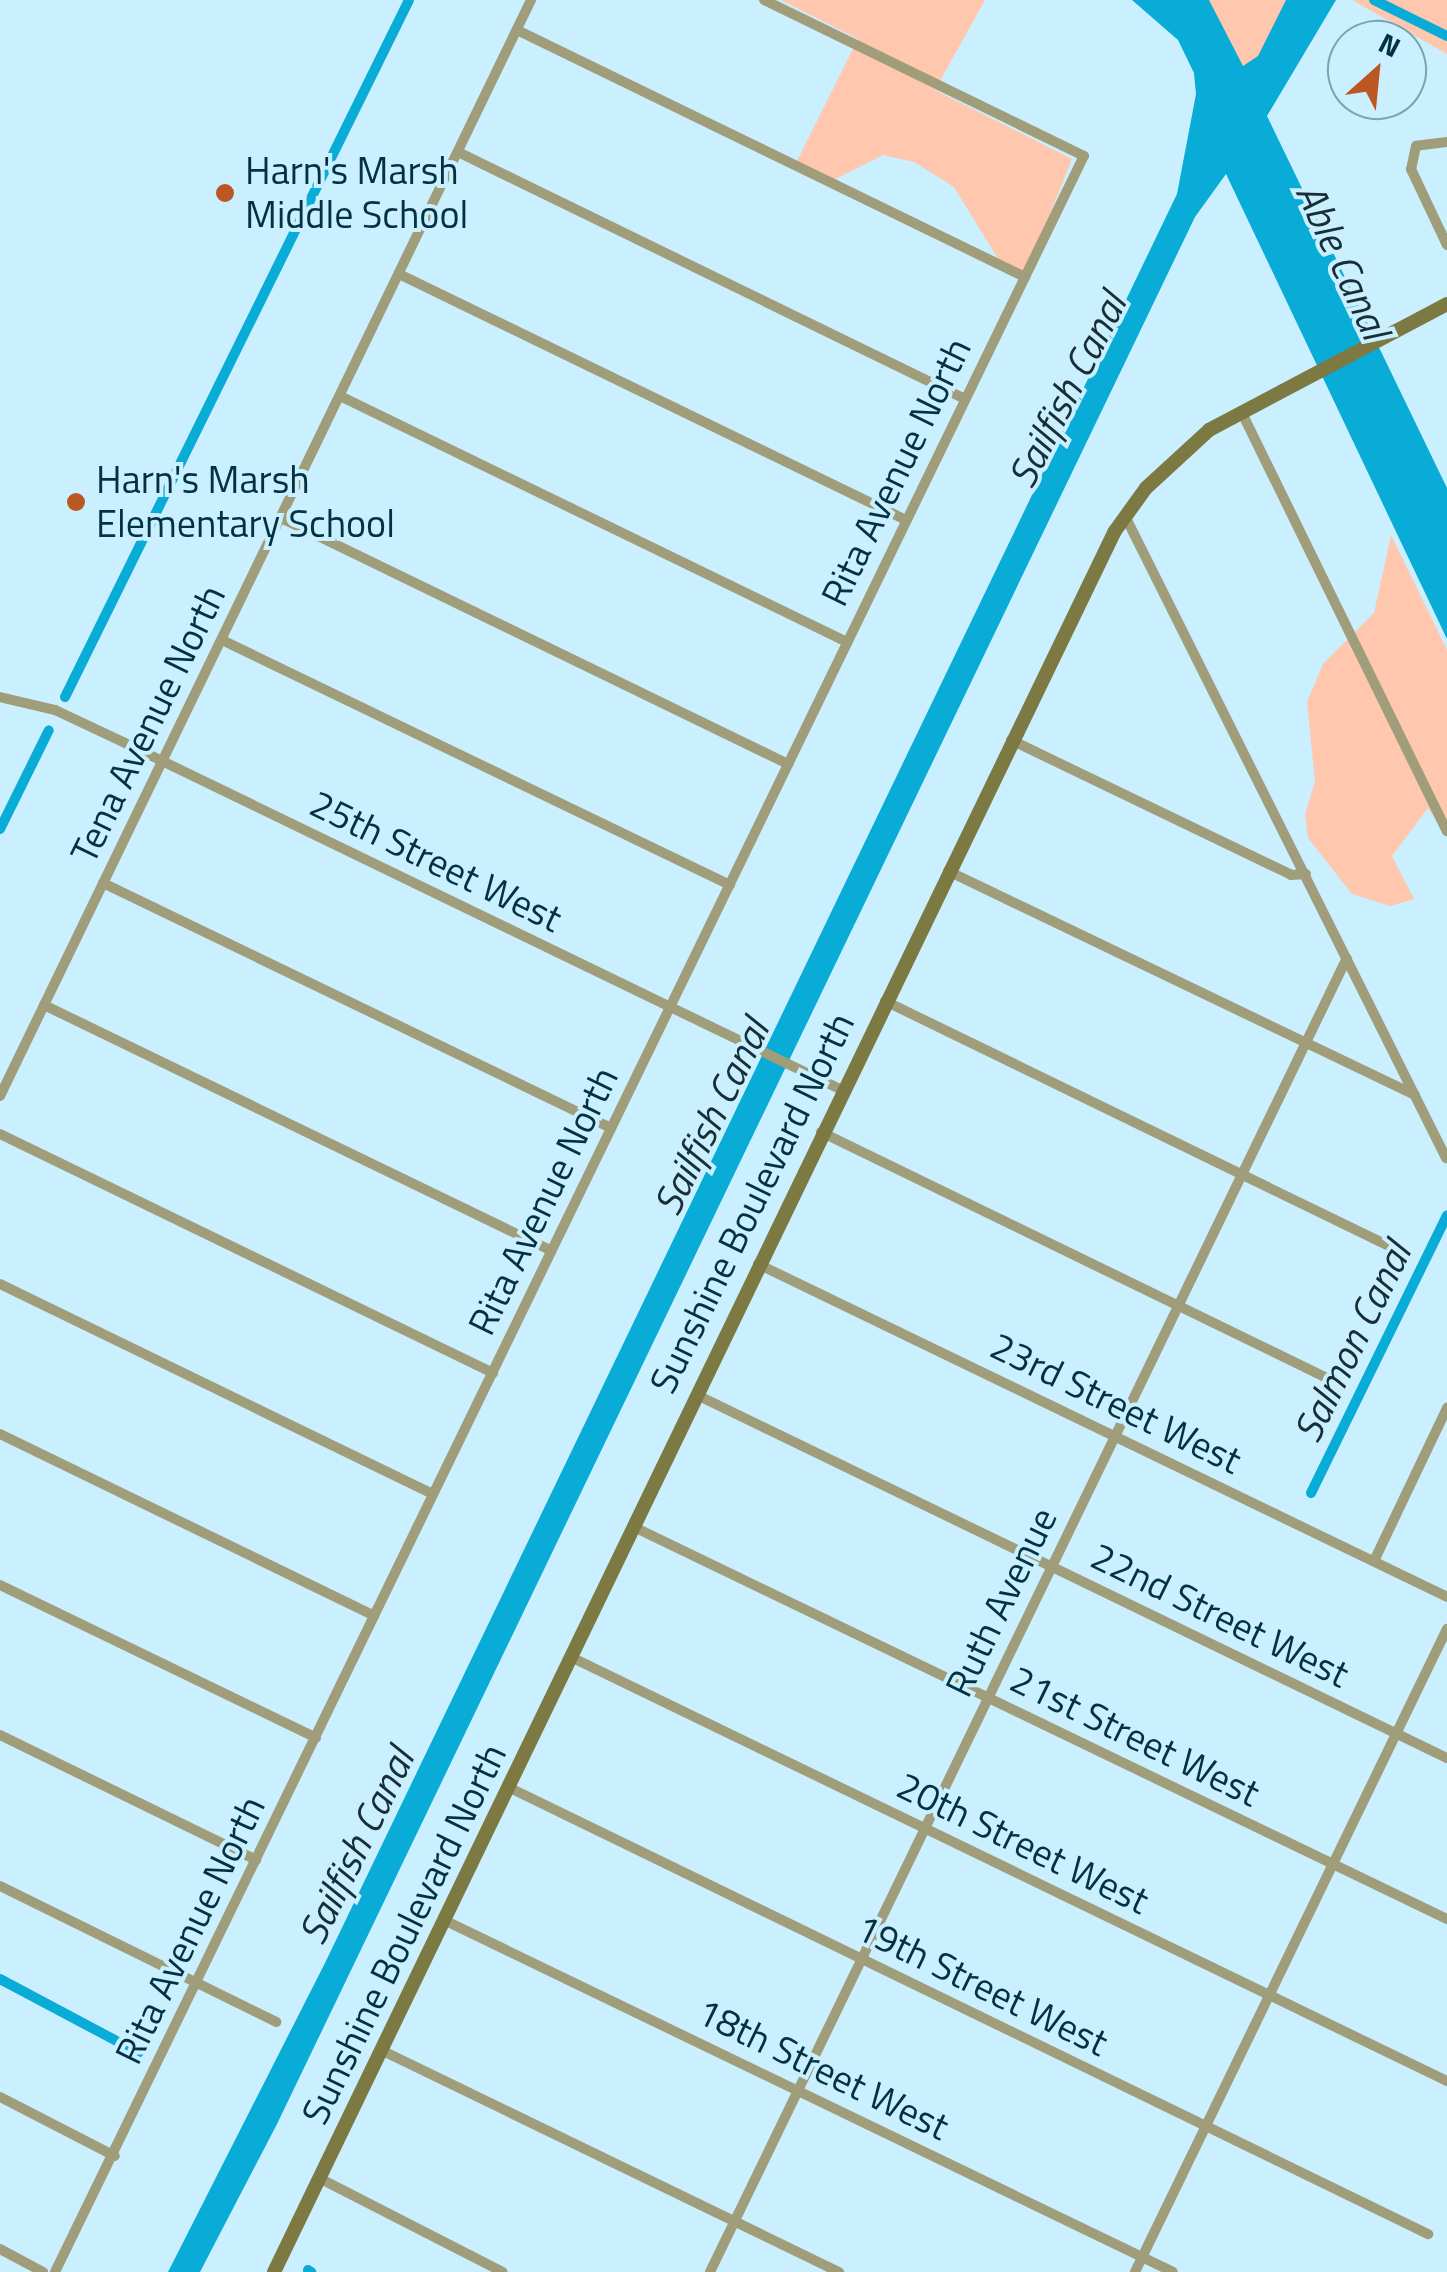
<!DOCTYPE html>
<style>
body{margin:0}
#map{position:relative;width:1447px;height:2272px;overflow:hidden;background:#caeffe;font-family:"Titillium Web",sans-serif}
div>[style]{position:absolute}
.green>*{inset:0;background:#ffc7ae}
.water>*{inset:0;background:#09abd7}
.canal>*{height:10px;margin:-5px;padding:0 5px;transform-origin:5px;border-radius:5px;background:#09abd7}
.street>*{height:10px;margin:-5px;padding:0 5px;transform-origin:5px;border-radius:5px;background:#9f9d7a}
.secondary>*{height:14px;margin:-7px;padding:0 7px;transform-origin:7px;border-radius:7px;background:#7c7943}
.dots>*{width:28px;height:28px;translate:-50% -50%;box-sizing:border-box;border:5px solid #caeffe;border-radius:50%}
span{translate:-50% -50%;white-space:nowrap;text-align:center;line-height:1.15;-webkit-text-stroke:8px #caeffe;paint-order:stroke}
.poi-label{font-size:38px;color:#023241}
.left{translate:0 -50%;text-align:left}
.street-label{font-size:38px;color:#023241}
.water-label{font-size:40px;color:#182e37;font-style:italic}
.north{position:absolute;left:1327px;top:20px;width:100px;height:100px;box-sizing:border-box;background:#caeffe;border:2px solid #7aa3b2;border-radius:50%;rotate:27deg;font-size:28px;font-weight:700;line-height:40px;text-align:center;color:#023241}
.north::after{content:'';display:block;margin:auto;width:35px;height:45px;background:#bb5722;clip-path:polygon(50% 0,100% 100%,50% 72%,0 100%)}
</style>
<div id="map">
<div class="green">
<div style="clip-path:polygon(781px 0,985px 0,935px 90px,1072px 159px,1024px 279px,1000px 262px,954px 187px,914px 162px,883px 155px,825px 184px,793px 169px,858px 39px)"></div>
<div style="clip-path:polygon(1169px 0,1298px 0,1231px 108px)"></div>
<div style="clip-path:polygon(1352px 0,1447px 0,1447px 54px)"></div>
<div style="clip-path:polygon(1391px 535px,1447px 650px,1447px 837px,1428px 808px,1392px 856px,1414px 899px,1390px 906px,1352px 894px,1308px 838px,1305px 815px,1315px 781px,1307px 702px,1323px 664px,1374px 613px)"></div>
</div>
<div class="water">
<div style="clip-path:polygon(1132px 0,1209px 0,1243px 66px,1258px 56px,1286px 0,1336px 0,1267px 116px,1447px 488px,1447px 639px,1226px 174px,1195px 217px,277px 2124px,200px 2272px,168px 2272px,325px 1963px,1177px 194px,1196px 94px,1194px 73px,1178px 40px)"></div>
</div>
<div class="canal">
<div style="left:1374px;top:0;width:81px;rotate:26.3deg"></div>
<div style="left:65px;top:697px;width:777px;rotate:-63.73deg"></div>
<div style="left:0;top:829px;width:110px;rotate:-63.7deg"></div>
<div style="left:1311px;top:1493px;width:309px;rotate:-63.9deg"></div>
<div style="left:0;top:1979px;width:157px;rotate:28deg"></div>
<div style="left:308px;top:2270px;width:4px;rotate:34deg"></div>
</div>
<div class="street">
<div style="left:517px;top:30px;width:565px;rotate:25.93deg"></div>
<div style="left:1447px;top:142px;width:31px;rotate:173deg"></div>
<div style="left:1416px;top:146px;width:24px;rotate:102deg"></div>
<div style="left:1411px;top:169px;width:84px;rotate:64.7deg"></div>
<div style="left:458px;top:152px;width:564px;rotate:25.97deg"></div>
<div style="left:399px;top:274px;width:564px;rotate:25.88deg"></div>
<div style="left:340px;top:396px;width:564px;rotate:25.88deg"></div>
<div style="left:1241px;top:411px;width:468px;rotate:63.9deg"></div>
<div style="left:1125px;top:516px;width:718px;rotate:63.43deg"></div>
<div style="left:281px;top:518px;width:564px;rotate:25.88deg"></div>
<div style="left:222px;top:640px;width:564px;rotate:25.75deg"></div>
<div style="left:0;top:697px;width:57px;rotate:13.3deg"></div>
<div style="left:55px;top:710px;width:77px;rotate:25.2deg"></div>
<div style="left:125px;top:743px;width:797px;rotate:25.83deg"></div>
<div style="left:1011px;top:740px;width:311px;rotate:25.7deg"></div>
<div style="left:1291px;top:875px;width:15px;rotate:-4deg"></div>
<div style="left:948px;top:871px;width:518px;rotate:25.63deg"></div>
<div style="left:103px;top:883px;width:564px;rotate:25.75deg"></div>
<div style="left:885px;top:1001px;width:569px;rotate:25.93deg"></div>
<div style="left:44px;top:1005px;width:564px;rotate:25.84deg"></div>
<div style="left:0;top:1096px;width:1218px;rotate:-64.15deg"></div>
<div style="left:821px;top:1132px;width:563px;rotate:25.93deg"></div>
<div style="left:0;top:1134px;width:548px;rotate:25.86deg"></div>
<div style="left:758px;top:1264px;width:765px;rotate:25.79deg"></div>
<div style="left:0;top:1284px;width:481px;rotate:25.9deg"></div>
<div style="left:697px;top:1395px;width:833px;rotate:25.83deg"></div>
<div style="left:0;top:1434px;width:416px;rotate:25.9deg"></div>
<div style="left:634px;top:1527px;width:903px;rotate:25.74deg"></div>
<div style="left:1374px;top:1561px;width:170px;rotate:-64.5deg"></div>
<div style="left:0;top:1585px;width:351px;rotate:25.8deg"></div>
<div style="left:573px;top:1658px;width:971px;rotate:25.83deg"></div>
<div style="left:0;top:1735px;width:285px;rotate:26deg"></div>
<div style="left:510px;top:1788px;width:1021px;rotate:25.91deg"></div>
<div style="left:0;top:1886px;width:308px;rotate:26.2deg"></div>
<div style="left:446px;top:1921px;width:807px;rotate:25.77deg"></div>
<div style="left:383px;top:2051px;width:507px;rotate:25.86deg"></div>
<div style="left:0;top:2097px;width:129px;rotate:27.2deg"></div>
<div style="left:321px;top:2179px;width:204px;rotate:27.1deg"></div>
<div style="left:0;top:2249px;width:49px;rotate:28.1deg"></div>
<div style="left:55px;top:2272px;width:2353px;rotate:-64.07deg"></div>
<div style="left:1084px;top:156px;width:356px;rotate:-154deg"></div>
<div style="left:710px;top:2272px;width:1460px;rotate:-64.14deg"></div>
<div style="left:1135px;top:2272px;width:715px;rotate:-64.12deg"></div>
</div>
<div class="secondary">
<div style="left:274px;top:2272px;width:1933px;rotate:-64.22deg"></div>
<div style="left:1115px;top:531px;width:53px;rotate:-54.2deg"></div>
<div style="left:1146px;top:488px;width:86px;rotate:-42.6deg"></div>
<div style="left:1209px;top:430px;width:269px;rotate:-27.9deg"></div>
</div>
<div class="dots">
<div style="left:225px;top:193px;background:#bb5722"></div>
<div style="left:76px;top:502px;background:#bb5722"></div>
</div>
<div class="poi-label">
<span class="left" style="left:245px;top:193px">Harn's Marsh<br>Middle School</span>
<span class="left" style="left:96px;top:502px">Harn's Marsh<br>Elementary School</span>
</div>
<div class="street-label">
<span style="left:896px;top:472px;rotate:-64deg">Rita Avenue North</span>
<span style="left:148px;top:724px;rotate:-64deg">Tena Avenue North</span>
<span style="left:436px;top:861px;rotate:26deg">25th Street West</span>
<span style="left:543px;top:1201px;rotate:-64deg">Rita Avenue North</span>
<span style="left:752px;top:1203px;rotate:-64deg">Sunshine Boulevard North</span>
<span style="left:1116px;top:1403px;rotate:26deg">23rd Street West</span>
<span style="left:1001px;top:1602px;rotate:-64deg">Ruth Avenue</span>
<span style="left:1220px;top:1615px;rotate:26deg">22nd Street West</span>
<span style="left:1135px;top:1736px;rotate:26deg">21st Street West</span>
<span style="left:1023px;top:1843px;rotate:26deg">20th Street West</span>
<span style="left:190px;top:1930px;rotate:-64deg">Rita Avenue North</span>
<span style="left:404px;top:1934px;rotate:-64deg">Sunshine Boulevard North</span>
<span style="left:982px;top:1985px;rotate:26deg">19th Street West</span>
<span style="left:823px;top:2069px;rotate:26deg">18th Street West</span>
</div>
<div class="water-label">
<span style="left:1343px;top:261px;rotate:65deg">Able Canal</span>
<span style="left:1067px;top:390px;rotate:-63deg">Sailfish Canal</span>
<span style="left:711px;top:1117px;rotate:-64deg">Sailfish Canal</span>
<span style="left:1352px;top:1342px;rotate:-64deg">Salmon Canal</span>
<span style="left:356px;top:1846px;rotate:-64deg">Sailfish Canal</span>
</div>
<div class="north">N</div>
</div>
